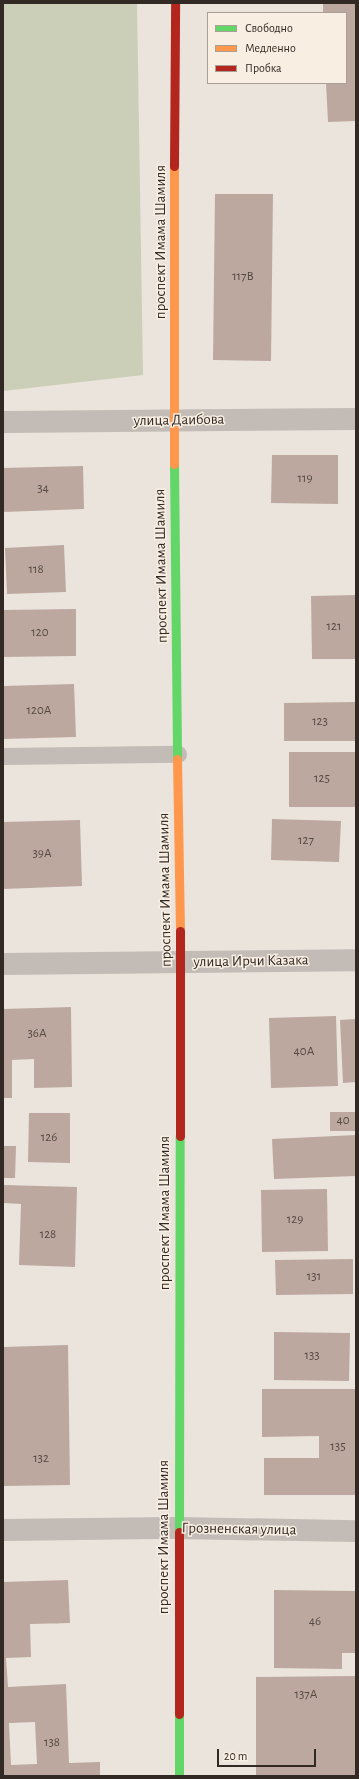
<!DOCTYPE html>
<meta charset="utf-8">
<style>
body{margin:0}
#map{position:relative;width:359px;height:1779px;overflow:hidden;background:#eae4dd;font-family:"Alegreya Sans",sans-serif}
div>[style]{position:absolute}
.green>*{inset:0;background:#cbcfb7}
.building>*{inset:0;background:#bda89f}
.lane>*{height:17px;margin:-8.5px;padding:0 8.5px;transform-origin:8.5px;border-radius:8.5px;background:#c2bbb6}
.street>*{height:22px;margin:-11px;padding:0 11px;transform-origin:11px;border-radius:11px;background:#c2bbb6}
.fast>*{height:9px;margin:-4.5px;padding:0 4.5px;transform-origin:4.5px;border-radius:4.5px;background:#63d668}
.slow>*{height:9px;margin:-4.5px;padding:0 4.5px;transform-origin:4.5px;border-radius:4.5px;background:#ff974d}
.jam>*{height:9px;margin:-4.5px;padding:0 4.5px;transform-origin:4.5px;border-radius:4.5px;background:#b3261e}
span{translate:-50% -50%;white-space:nowrap;text-align:center;line-height:1.15;-webkit-text-stroke:3px #f8eee2;paint-order:stroke}
.number-label{font-size:13px;color:#554944}
.number-label span{-webkit-text-stroke-width:0}
.street-label{font-size:15px;color:#322925}
.frame{position:absolute;inset:0;border:4px solid #322925;pointer-events:none}
.legend{position:absolute;left:207px;top:12px;width:140px;height:72px;box-sizing:border-box;background:#f8eee2;border:1px solid #a99f96;margin:0;padding:5px 7px;list-style:none;font-size:12px;color:#322925}
.legend li{display:flex;align-items:center;gap:8px;height:20px}
.legend b{width:20px;border:1px solid #a99f96}
.scale{position:absolute;left:217px;top:1749px;width:99px;height:18px;box-sizing:border-box;border:2px solid #322925;border-top:0;padding-left:5px;font-size:12px;line-height:14px;white-space:nowrap;color:#322925;-webkit-text-stroke:3px #f8eee2;paint-order:stroke}
</style>
<div id="map">
<div class="green">
<div style="clip-path:polygon(3px 3px,137px 3px,143px 375px,3px 391px)"></div>
</div>
<div class="building">
<div style="clip-path:polygon(323px 3px,356px 3px,356px 121px,328px 122px,326px 83px,346px 83px,346px 13px,323px 13px)"></div>
<div style="clip-path:polygon(215px 194px,273px 194px,271px 361px,213px 360px)"></div>
<div style="clip-path:polygon(272px 455px,338px 455px,338px 504px,271px 503px)"></div>
<div style="clip-path:polygon(83px 466px,84px 509px,3px 512px,3px 468px)"></div>
<div style="clip-path:polygon(64px 545px,66px 592px,7px 594px,5px 548px)"></div>
<div style="clip-path:polygon(356px 595px,356px 659px,312px 659px,311px 596px)"></div>
<div style="clip-path:polygon(76px 609px,76px 656px,3px 657px,3px 610px)"></div>
<div style="clip-path:polygon(74px 684px,76px 737px,3px 739px,3px 686px)"></div>
<div style="clip-path:polygon(356px 702px,356px 741px,284px 741px,284px 703px)"></div>
<div style="clip-path:polygon(289px 752px,356px 752px,356px 807px,289px 807px)"></div>
<div style="clip-path:polygon(272px 819px,341px 821px,339px 862px,271px 860px)"></div>
<div style="clip-path:polygon(80px 820px,82px 886px,3px 889px,3px 822px)"></div>
<div style="clip-path:polygon(71px 1007px,72px 1087px,34px 1088px,34px 1059px,12px 1060px,12px 1098px,3px 1098px,3px 1009px)"></div>
<div style="clip-path:polygon(336px 1016px,338px 1086px,271px 1088px,269px 1018px)"></div>
<div style="clip-path:polygon(356px 1019px,356px 1082px,343px 1083px,340px 1020px)"></div>
<div style="clip-path:polygon(330px 1112px,356px 1112px,356px 1131px,330px 1131px)"></div>
<div style="clip-path:polygon(29px 1113px,70px 1113px,70px 1163px,28px 1162px)"></div>
<div style="clip-path:polygon(356px 1135px,356px 1176px,274px 1179px,272px 1139px)"></div>
<div style="clip-path:polygon(3px 1146px,16px 1146px,15px 1178px,3px 1178px)"></div>
<div style="clip-path:polygon(3px 1185px,77px 1187px,75px 1267px,19px 1265px,21px 1204px,3px 1203px)"></div>
<div style="clip-path:polygon(327px 1189px,328px 1251px,262px 1252px,261px 1190px)"></div>
<div style="clip-path:polygon(353px 1259px,353px 1294px,276px 1295px,275px 1260px)"></div>
<div style="clip-path:polygon(274px 1332px,350px 1333px,349px 1381px,274px 1380px)"></div>
<div style="clip-path:polygon(68px 1345px,70px 1485px,3px 1486px,3px 1347px)"></div>
<div style="clip-path:polygon(262px 1389px,356px 1389px,356px 1495px,264px 1495px,264px 1458px,319px 1458px,319px 1436px,262px 1437px)"></div>
<div style="clip-path:polygon(evenodd,68px 1580px,70px 1623px,30px 1624px,31px 1657px,6px 1658px,8px 1687px,66px 1684px,69px 1763px,100px 1762px,100px 1776px,3px 1776px,3px 1582px,68px 1580px,35px 1722px,37px 1764px,11px 1765px,9px 1723px,35px 1722px)"></div>
<div style="clip-path:polygon(274px 1590px,356px 1591px,356px 1653px,342px 1653px,342px 1669px,274px 1668px)"></div>
<div style="clip-path:polygon(356px 1676px,356px 1776px,256px 1776px,256px 1677px)"></div>
</div>
<div class="lane">
<div style="left:3px;top:756px;width:175px;rotate:-0.7deg"></div>
</div>
<div class="street">
<div style="left:3px;top:422px;width:353px;rotate:-0.5deg"></div>
<div style="left:3px;top:964px;width:353px;rotate:-0.6deg"></div>
<div style="left:3px;top:1530px;width:174px;rotate:-0.7deg"></div>
<div style="left:177px;top:1528px;width:179px;rotate:1deg"></div>
</div>
<div class="fast">
<div style="left:174px;top:464px;width:295px;rotate:89.4deg"></div>
<div style="left:179px;top:1532px;width:396px;rotate:-89.9deg"></div>
<div style="left:179px;top:1776px;width:62px;rotate:-90deg"></div>
</div>
<div class="slow">
<div style="left:174px;top:464px;width:298px;rotate:-90deg"></div>
<div style="left:177px;top:759px;width:172px;rotate:89deg"></div>
</div>
<div class="jam">
<div style="left:174px;top:166px;width:163px;rotate:-89.6deg"></div>
<div style="left:180px;top:931px;width:205px;rotate:90deg"></div>
<div style="left:179px;top:1714px;width:182px;rotate:-90deg"></div>
</div>
<div class="number-label">
<span style="left:243px;top:277px">117В</span>
<span style="left:305px;top:479px">119</span>
<span style="left:43px;top:489px">34</span>
<span style="left:36px;top:570px">118</span>
<span style="left:334px;top:627px">121</span>
<span style="left:40px;top:633px">120</span>
<span style="left:39px;top:711px">120А</span>
<span style="left:320px;top:722px">123</span>
<span style="left:322px;top:779px">125</span>
<span style="left:306px;top:841px">127</span>
<span style="left:42px;top:854px">39А</span>
<span style="left:37px;top:1034px">36А</span>
<span style="left:304px;top:1052px">40А</span>
<span style="left:343px;top:1121px">40</span>
<span style="left:49px;top:1138px">126</span>
<span style="left:295px;top:1220px">129</span>
<span style="left:48px;top:1235px">128</span>
<span style="left:314px;top:1277px">131</span>
<span style="left:312px;top:1356px">133</span>
<span style="left:338px;top:1447px">135</span>
<span style="left:41px;top:1459px">132</span>
<span style="left:315px;top:1622px">46</span>
<span style="left:306px;top:1695px">137А</span>
<span style="left:52px;top:1743px">138</span>
</div>
<div class="street-label">
<span style="left:161px;top:242px;rotate:-90deg">проспект Имама Шамиля</span>
<span style="left:179px;top:420px;rotate:-1deg">улица Даибова</span>
<span style="left:161px;top:566px;rotate:-91deg">проспект Имама Шамиля</span>
<span style="left:165px;top:890px;rotate:-91deg">проспект Имама Шамиля</span>
<span style="left:251px;top:961px;rotate:-1deg">улица Ирчи Казака</span>
<span style="left:165px;top:1213px;rotate:-90deg">проспект Имама Шамиля</span>
<span style="left:239px;top:1529px;rotate:1deg">Грозненская улица</span>
<span style="left:164px;top:1537px;rotate:-90deg">проспект Имама Шамиля</span>
</div>
<div class="frame"></div>
<ul class="legend">
<li><b style="height:5px;background:#63d668"></b>Свободно</li>
<li><b style="height:5px;background:#ff974d"></b>Медленно</li>
<li><b style="height:5px;background:#b3261e"></b>Пробка</li>
</ul>
<div class="scale">20 m</div>
</div>
